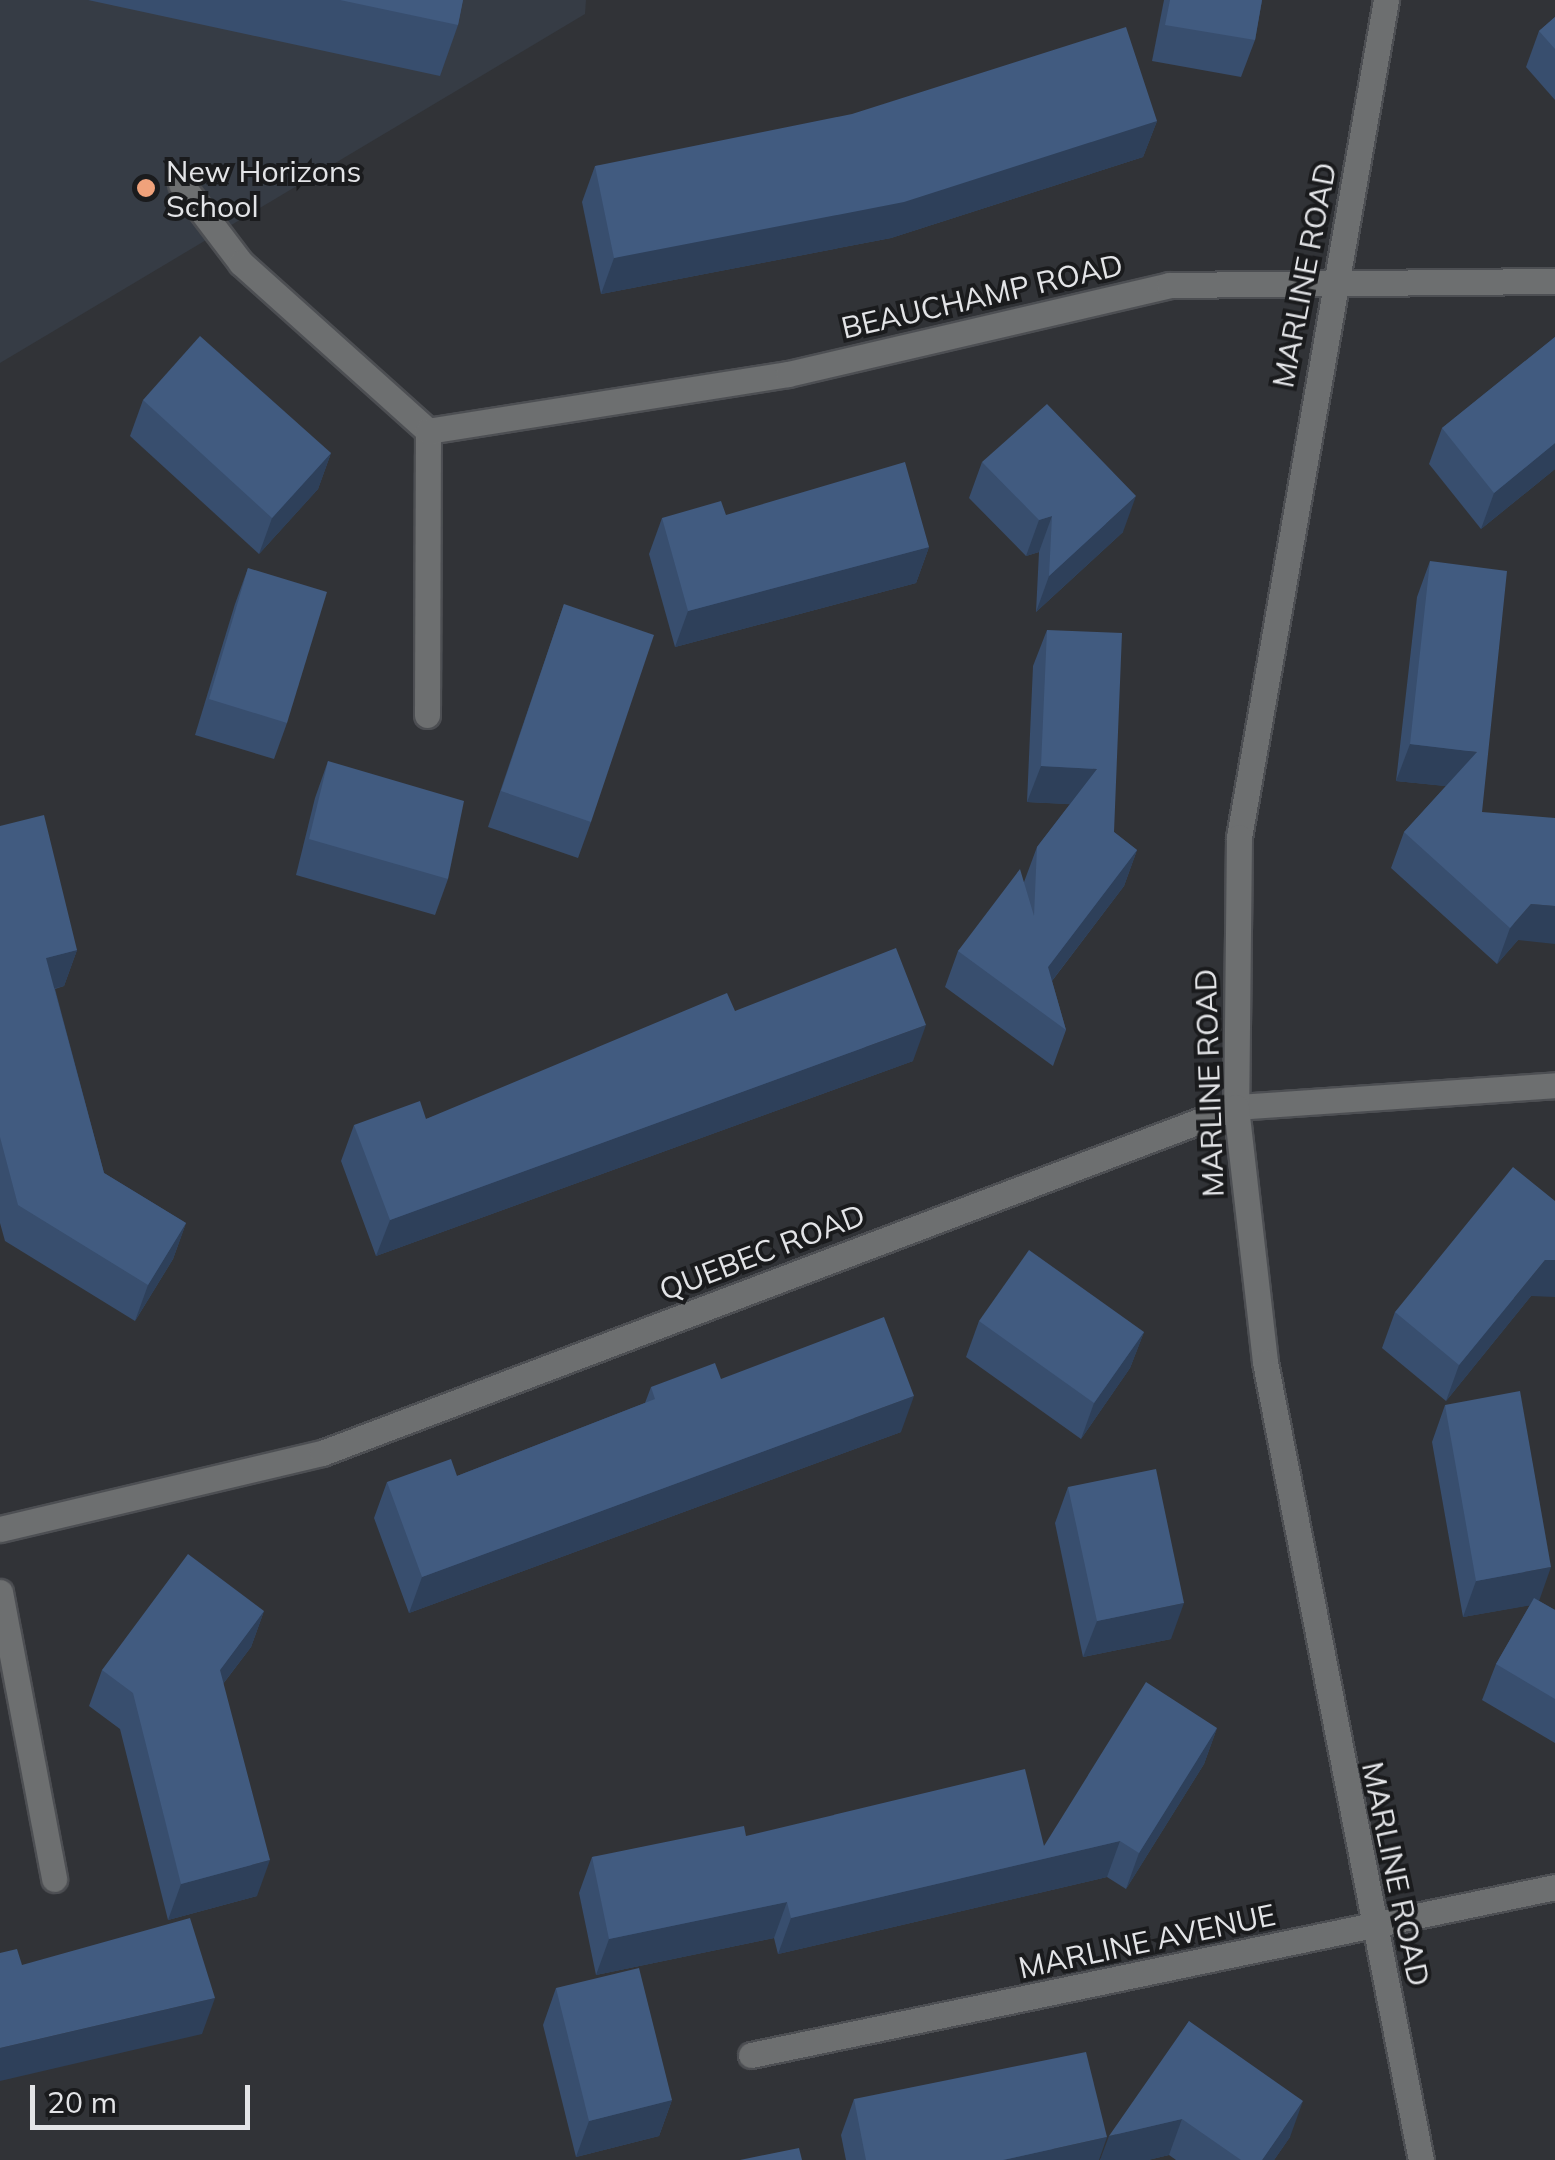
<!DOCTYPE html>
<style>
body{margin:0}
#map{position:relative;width:1555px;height:2160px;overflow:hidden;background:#313337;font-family:Mulish,sans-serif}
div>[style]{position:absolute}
.built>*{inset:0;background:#363c45}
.roads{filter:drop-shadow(2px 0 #4d4f53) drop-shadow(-2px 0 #4d4f53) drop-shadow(0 2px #4d4f53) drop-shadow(0 -2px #4d4f53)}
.minor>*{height:25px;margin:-12.5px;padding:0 12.5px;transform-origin:12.5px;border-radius:12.5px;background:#6d6f70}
.tertiary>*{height:25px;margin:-12.5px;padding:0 12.5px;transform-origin:12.5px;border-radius:12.5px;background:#6d6f70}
.wall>*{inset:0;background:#384e6e}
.shaded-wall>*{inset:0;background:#2e405a}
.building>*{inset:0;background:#415b80}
.dots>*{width:28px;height:28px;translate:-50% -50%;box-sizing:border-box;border:5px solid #1a1b1d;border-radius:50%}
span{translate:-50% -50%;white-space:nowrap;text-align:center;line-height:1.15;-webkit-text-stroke:8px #1a1b1d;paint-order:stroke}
.poi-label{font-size:30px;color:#e3e4e7}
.left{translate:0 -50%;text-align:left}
.street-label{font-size:30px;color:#e3e4e7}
.scale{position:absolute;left:30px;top:2085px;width:220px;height:45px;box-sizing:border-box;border:5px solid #e3e4e7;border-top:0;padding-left:12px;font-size:30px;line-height:35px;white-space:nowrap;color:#e3e4e7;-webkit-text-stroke:8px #1a1b1d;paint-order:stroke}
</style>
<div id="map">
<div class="built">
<div style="clip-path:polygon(0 0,586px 0,585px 14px,0 363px)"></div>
</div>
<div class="roads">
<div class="minor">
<div style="left:181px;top:184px;width:99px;rotate:52.8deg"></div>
<div style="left:241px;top:263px;width:251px;rotate:41.9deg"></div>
<div style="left:427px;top:715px;width:284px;rotate:-89.8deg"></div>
<div style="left:428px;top:431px;width:364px;rotate:-9deg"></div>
<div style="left:788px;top:374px;width:391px;rotate:-13.1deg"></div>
<div style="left:1169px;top:285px;width:386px;rotate:-0.6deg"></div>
<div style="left:0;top:1529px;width:331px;rotate:-13.3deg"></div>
<div style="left:322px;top:1453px;width:977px;rotate:-20.73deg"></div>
<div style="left:1236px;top:1107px;width:320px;rotate:-3.9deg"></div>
<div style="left:0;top:1592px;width:292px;rotate:79.3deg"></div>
<div style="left:751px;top:2055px;width:821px;rotate:-11.8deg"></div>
</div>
<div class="tertiary">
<div style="left:1386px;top:0;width:850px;rotate:99.96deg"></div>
<div style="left:1239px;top:837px;width:270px;rotate:90.6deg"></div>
<div style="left:1236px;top:1107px;width:257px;rotate:83.5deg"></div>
<div style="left:1265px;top:1362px;width:813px;rotate:78.94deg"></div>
</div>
</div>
<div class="wall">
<div style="clip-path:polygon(88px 0,463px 0,458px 25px,440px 76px)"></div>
<div style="clip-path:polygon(1164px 0,1262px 0,1255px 40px,1241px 77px,1152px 61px)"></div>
<div style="clip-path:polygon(1555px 17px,1555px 100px,1526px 67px,1539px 31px)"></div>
<div style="clip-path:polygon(1157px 121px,1143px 157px,891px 238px,601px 294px,582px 202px,595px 166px)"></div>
<div style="clip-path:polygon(1555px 337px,1555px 469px,1481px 529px,1429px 464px,1442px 428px)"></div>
<div style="clip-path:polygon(143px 400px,331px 453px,318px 489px,259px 554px,130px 436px)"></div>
<div style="clip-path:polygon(982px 462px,1123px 532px,1036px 612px,1039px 552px,1026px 556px,969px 498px)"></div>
<div style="clip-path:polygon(726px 515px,929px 547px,916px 583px,675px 647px,649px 554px,662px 518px)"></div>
<div style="clip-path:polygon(1430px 561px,1482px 812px,1518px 940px,1497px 964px,1391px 868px,1404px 832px,1446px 786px,1396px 781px,1417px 597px)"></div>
<div style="clip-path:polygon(248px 568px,287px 723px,274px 759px,195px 735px,235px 604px)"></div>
<div style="clip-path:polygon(564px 604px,591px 822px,578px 858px,488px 827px)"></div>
<div style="clip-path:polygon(1047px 630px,1114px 832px,1137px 850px,1124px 886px,1052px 981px,1066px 1030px,1053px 1066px,945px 987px,958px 951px,1024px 882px,1037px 847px,1070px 804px,1027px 802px,1033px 666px)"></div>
<div style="clip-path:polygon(328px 761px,448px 879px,435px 915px,296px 875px,315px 798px)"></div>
<div style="clip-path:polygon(0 826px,77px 950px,64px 986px,55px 989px,104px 1173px,186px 1223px,173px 1259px,135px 1321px,5px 1241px,0 1223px)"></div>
<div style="clip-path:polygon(735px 1011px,913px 1061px,376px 1256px,341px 1161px,354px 1125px,426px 1119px)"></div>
<div style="clip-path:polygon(1531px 1296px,1446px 1401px,1382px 1348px,1395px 1312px)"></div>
<div style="clip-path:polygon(979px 1321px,1144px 1332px,1130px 1368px,1081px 1439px,966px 1357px)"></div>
<div style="clip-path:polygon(721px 1379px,901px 1432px,409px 1613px,374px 1518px,387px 1482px,457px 1476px,645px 1403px,651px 1387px)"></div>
<div style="clip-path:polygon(1445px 1405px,1539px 1601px,1555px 1610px,1555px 1743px,1482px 1700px,1496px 1664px,1530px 1605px,1463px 1617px,1432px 1442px)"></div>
<div style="clip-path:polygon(1068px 1487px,1171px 1639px,1083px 1657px,1055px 1523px)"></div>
<div style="clip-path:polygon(264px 1611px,251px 1647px,223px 1684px,257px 1896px,168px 1920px,120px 1729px,89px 1706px,102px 1670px)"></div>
<div style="clip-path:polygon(1217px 1728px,1204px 1764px,1126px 1889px,1107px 1877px,778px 1954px,774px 1938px,596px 1975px,579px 1893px,592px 1857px,746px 1836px,1044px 1846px)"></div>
<div style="clip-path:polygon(556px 1988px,672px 2100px,659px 2136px,576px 2157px,543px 2025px)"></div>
<div style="clip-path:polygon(1189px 2021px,1290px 2137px,1274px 2160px,1176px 2160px,1169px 2155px,1148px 2160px,1100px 2160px)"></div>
<div style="clip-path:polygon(854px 2099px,1099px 2160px,846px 2160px,841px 2135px)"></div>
</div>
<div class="shaded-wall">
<div style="clip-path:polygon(1157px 121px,1143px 157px,891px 238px,601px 294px,614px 258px)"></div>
<div style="clip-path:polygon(1555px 443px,1555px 469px,1481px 529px,1494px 493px)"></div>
<div style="clip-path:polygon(331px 453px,318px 489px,259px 554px,272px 518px)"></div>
<div style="clip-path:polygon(1136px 496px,1123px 532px,1036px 612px,1049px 576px)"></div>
<div style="clip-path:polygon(1052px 516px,1039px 552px,1026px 556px,1039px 520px)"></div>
<div style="clip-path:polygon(929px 547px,916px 583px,675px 647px,688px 611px)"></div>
<div style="clip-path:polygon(1410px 744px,1477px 752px,1464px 788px,1396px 781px)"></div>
<div style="clip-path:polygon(1041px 766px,1097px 769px,1083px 805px,1027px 802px)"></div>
<div style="clip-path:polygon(1137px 850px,1124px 886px,1035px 1003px,1048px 967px)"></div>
<div style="clip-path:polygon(1531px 904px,1555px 906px,1555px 944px,1518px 940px,1497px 964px,1510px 928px)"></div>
<div style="clip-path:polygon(77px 950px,64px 986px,33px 994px,46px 958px)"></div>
<div style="clip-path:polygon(926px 1025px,913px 1061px,376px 1256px,390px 1220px)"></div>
<div style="clip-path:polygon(186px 1223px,173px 1259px,135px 1321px,148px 1285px)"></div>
<div style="clip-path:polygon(1545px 1260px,1555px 1260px,1555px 1297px,1531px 1296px,1446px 1401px,1459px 1365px)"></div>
<div style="clip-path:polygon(1144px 1332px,1130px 1368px,1081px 1439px,1094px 1403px)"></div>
<div style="clip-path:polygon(914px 1396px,901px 1432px,409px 1613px,422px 1577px)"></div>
<div style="clip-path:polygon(1551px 1567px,1538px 1604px,1463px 1617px,1476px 1581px)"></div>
<div style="clip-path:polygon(1184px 1603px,1171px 1639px,1083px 1657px,1097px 1621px)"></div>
<div style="clip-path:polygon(264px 1611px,251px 1647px,206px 1706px,220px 1670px)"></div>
<div style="clip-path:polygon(1217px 1728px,1204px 1764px,1126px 1889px,1139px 1853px)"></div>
<div style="clip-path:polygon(1120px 1841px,1107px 1877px,778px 1954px,791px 1918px)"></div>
<div style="clip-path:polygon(270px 1860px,257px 1896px,168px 1920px,181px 1884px)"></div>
<div style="clip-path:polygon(787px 1902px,774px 1938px,596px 1975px,609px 1939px)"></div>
<div style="clip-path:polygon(215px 1998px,202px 2034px,0 2081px,0 2048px)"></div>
<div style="clip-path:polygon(672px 2100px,659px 2136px,576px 2157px,589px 2121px)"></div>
<div style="clip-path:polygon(1303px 2101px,1290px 2137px,1274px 2160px,1262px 2160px)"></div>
<div style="clip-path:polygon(1182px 2119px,1169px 2155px,1148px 2160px,1100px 2160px,1109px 2136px)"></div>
<div style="clip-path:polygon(1107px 2137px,1099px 2160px,1003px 2160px)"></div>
</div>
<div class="building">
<div style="clip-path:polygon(340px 0,463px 0,458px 25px)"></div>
<div style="clip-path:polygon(1170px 0,1262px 0,1255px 40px,1165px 25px)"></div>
<div style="clip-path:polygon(1555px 17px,1555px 49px,1539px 31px)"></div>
<div style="clip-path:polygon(1126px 27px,1157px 121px,904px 202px,614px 258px,595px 166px,852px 114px)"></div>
<div style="clip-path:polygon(200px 336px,331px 453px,272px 518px,143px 400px)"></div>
<div style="clip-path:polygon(1555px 337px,1555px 443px,1494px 493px,1442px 428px)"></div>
<div style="clip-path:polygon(1047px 404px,1136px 496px,1049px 576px,1052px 516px,1039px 520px,982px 462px)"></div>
<div style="clip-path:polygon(905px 462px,929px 547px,688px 611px,662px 518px,721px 501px,726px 515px)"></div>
<div style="clip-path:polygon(1430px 561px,1507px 571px,1482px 812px,1555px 818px,1555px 906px,1531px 904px,1510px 928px,1404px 832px,1477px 752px,1410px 744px)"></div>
<div style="clip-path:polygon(248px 568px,327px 592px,287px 723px,209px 699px)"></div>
<div style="clip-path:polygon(564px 604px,654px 635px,591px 822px,501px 791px)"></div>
<div style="clip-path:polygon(1047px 630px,1122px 633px,1114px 832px,1137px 850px,1048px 967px,1066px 1030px,958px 951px,1020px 869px,1034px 916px,1037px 847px,1097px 769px,1041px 766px)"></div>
<div style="clip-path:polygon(328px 761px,464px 801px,448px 879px,309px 839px)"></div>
<div style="clip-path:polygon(44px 815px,77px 950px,46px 958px,104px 1173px,186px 1223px,148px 1285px,18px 1205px,0 1137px,0 826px)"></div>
<div style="clip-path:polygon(896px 948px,926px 1025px,390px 1220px,354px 1125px,420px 1101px,426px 1119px,727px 993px,735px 1011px)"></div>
<div style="clip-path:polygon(1513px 1167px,1555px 1201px,1555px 1260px,1545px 1260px,1459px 1365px,1395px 1312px)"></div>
<div style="clip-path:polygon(1029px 1250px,1144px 1332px,1094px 1403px,979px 1321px)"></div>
<div style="clip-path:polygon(884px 1317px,914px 1396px,422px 1577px,387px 1482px,451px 1459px,457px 1476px,655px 1399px,651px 1387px,715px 1363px,721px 1379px)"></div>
<div style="clip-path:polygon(1520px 1391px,1551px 1567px,1476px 1581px,1445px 1405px)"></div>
<div style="clip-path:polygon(1156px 1469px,1184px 1603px,1097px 1621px,1068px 1487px)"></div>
<div style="clip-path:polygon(188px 1554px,264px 1611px,220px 1670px,270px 1860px,181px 1884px,133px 1693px,102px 1670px)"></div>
<div style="clip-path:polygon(1534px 1598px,1555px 1610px,1555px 1699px,1496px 1664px)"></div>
<div style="clip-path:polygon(1146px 1682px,1217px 1728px,1139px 1853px,1120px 1841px,791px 1918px,787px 1902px,609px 1939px,592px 1857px,744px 1826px,746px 1836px,1025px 1769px,1044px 1846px)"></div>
<div style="clip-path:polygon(190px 1918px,215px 1998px,0 2048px,0 1953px,17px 1949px,22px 1965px)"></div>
<div style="clip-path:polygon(639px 1968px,672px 2100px,589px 2121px,556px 1988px)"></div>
<div style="clip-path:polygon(1189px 2021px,1303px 2101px,1262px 2160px,1241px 2160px,1182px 2119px,1109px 2136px)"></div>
<div style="clip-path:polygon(1086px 2052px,1107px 2137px,1003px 2160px,866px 2160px,854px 2099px)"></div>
<div style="clip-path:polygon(799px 2148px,802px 2160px,740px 2160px)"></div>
</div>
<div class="dots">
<div style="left:146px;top:188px;background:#f0a27b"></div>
</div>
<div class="poi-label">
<span class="left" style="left:166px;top:188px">New Horizons<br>School</span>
</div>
<div class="street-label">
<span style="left:1304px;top:275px;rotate:-79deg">MARLINE ROAD</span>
<span style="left:982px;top:296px;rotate:-13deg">BEAUCHAMP ROAD</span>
<span style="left:1209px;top:1083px;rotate:-92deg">MARLINE ROAD</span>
<span style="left:762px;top:1252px;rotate:-21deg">QUEBEC ROAD</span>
<span style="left:1396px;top:1874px;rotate:78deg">MARLINE ROAD</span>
<span style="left:1147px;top:1941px;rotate:-12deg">MARLINE AVENUE</span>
</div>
<div class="scale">20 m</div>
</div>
